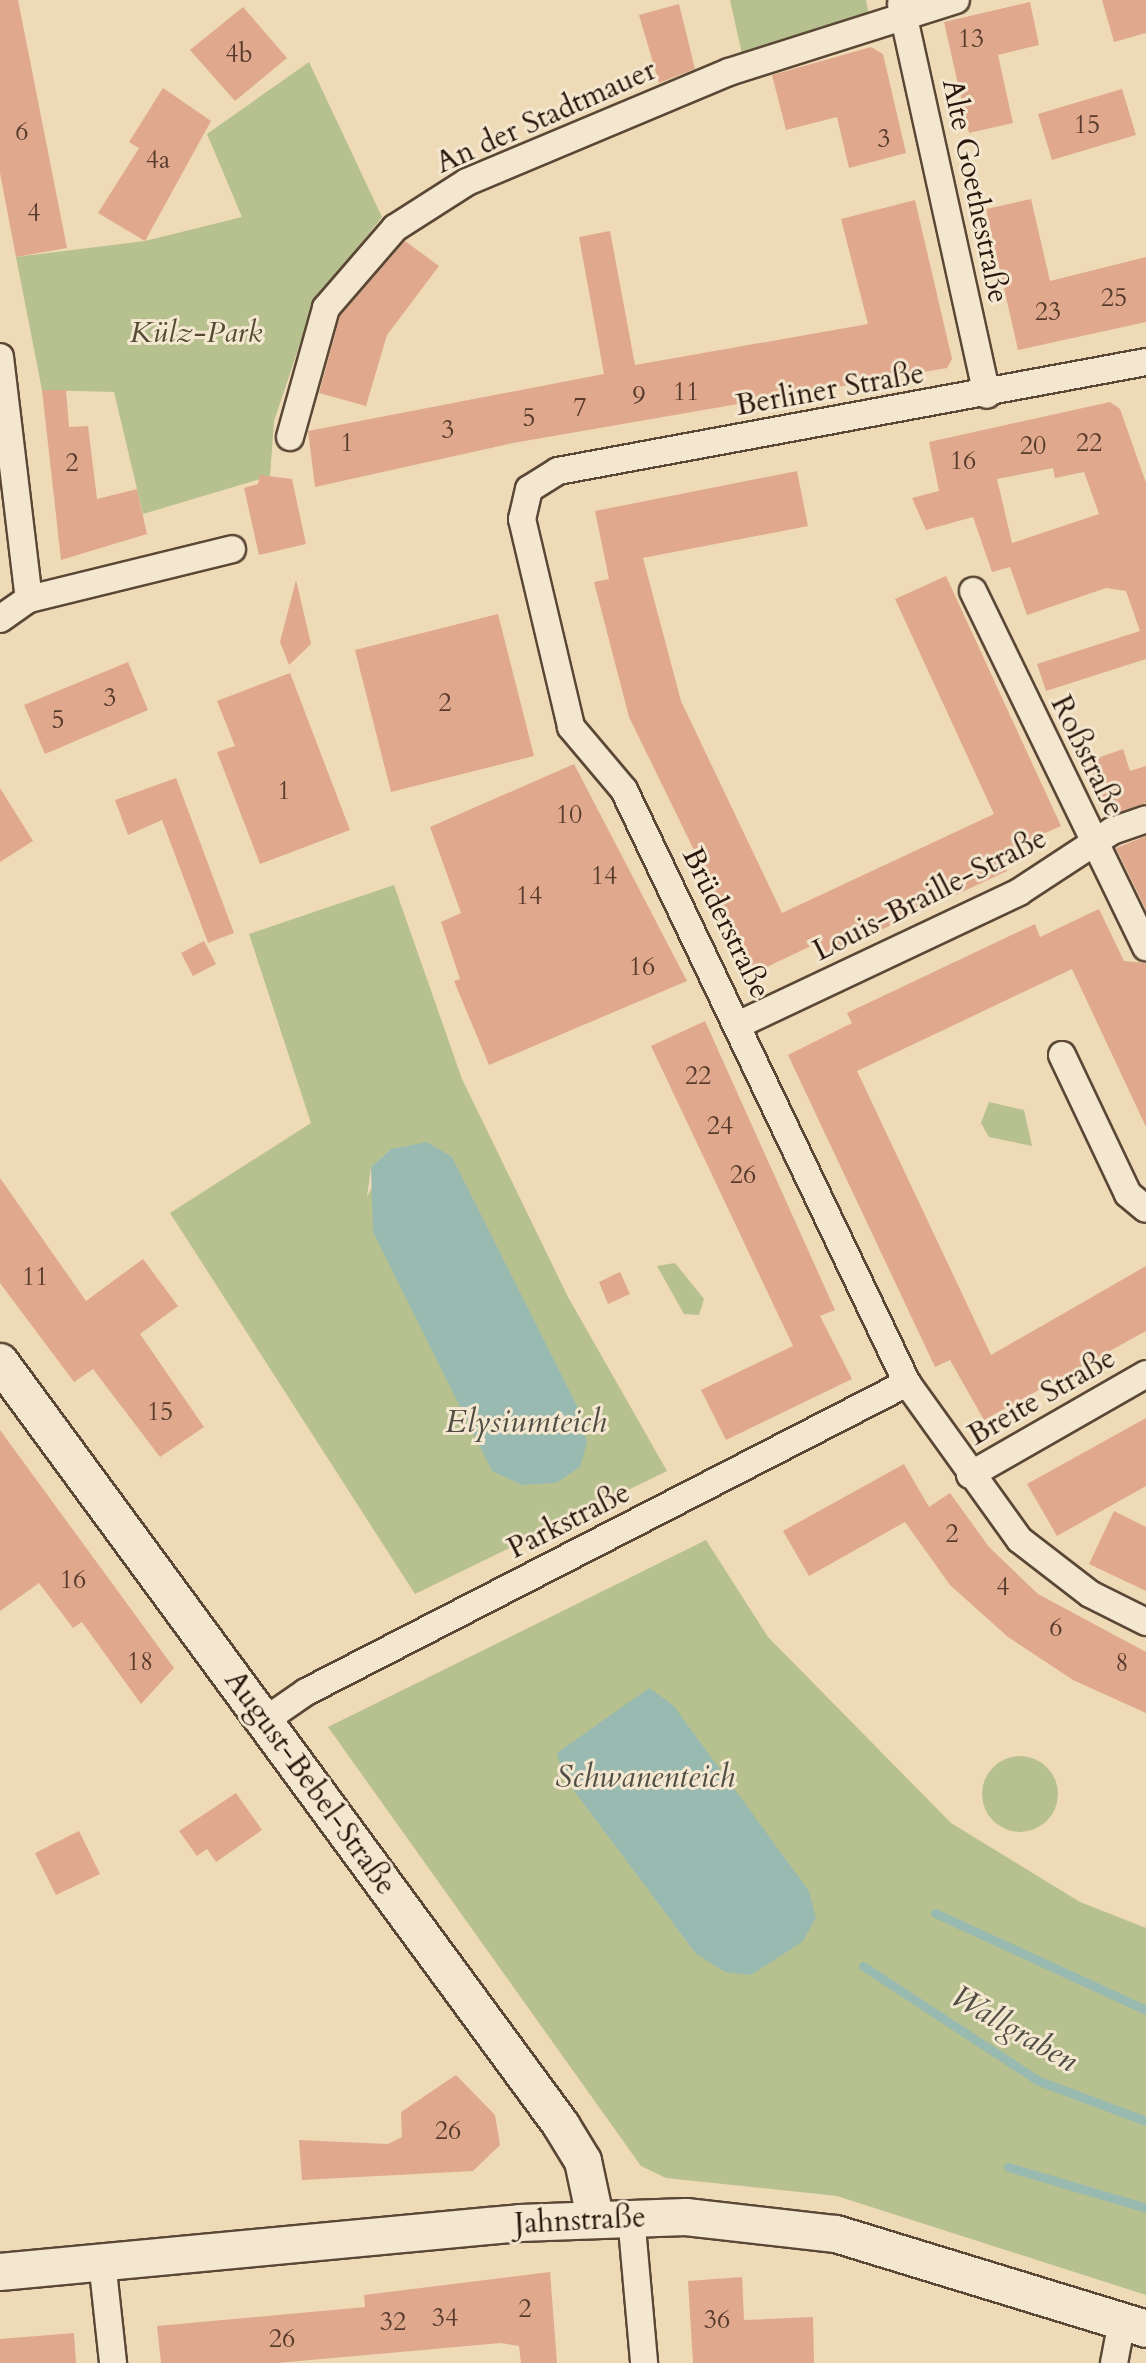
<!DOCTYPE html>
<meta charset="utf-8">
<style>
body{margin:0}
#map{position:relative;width:1146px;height:2363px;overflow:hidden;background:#eedab6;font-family:Cardo,serif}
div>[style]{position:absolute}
.green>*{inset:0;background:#b7c08f}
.round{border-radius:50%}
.water>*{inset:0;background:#99bab0}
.stream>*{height:9px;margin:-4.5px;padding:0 4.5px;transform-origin:4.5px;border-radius:4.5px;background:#99bab0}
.building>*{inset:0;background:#e0a98d}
.roads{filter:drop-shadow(2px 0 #5b4736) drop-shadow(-2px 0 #5b4736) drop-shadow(0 2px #5b4736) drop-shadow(0 -2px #5b4736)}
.minor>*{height:26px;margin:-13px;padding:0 13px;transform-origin:13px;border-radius:13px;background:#f4e7d0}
.secondary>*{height:36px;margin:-18px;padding:0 18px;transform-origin:18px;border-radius:18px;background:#f4e7d0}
span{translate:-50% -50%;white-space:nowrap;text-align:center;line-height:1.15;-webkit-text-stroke:6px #f4e7d0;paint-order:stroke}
.number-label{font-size:26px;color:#583b2c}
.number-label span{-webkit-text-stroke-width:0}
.street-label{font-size:30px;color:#2a160c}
.park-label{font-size:30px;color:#544933;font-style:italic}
.water-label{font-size:32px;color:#514f45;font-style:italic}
</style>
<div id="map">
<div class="green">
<div style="clip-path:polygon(730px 0,866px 0,869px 16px,742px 54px)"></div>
<div style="clip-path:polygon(309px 62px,382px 217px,314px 302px,274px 421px,270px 476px,143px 514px,114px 392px,42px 390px,16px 257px,145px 241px,242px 217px,207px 134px)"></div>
<div style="clip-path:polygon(evenodd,394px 885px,462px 1079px,568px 1297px,667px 1471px,415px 1594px,170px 1213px,311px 1123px,249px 934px,394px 885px,391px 1149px,367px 1197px,371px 1167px,391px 1149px)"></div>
<div style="clip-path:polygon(989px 1102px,1024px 1110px,1032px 1146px,989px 1137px,981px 1123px)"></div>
<div style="clip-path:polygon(675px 1263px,704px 1299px,699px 1315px,684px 1314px,657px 1266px)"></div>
<div style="clip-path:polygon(706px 1540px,768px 1637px,951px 1823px,1080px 1902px,1146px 1928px,1146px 2295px,837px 2196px,666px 2178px,641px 2166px,328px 1727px)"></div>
<div class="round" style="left:982px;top:1756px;width:76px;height:76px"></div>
</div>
<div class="water">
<div style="clip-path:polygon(427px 1142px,452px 1157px,577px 1406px,587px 1442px,580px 1467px,556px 1483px,522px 1485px,492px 1471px,373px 1232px,371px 1167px,391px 1149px)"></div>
<div style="clip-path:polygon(649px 1688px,673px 1705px,809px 1891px,816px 1918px,802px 1942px,751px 1975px,725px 1972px,696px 1954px,563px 1776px,557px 1753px)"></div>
</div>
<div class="stream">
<div style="left:935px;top:1913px;width:232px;rotate:24.7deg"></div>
<div style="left:863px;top:1966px;width:210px;rotate:33.2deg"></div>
<div style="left:1039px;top:2081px;width:114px;rotate:20.5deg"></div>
<div style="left:1008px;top:2167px;width:144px;rotate:16.5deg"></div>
</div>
<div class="building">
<div style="clip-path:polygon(0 0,18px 0,67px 248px,16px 257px,0 173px)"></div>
<div style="clip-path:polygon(1102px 0,1146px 0,1146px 33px,1114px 42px)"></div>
<div style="clip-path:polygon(1030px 2px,1039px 45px,998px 55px,1013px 123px,969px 133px,944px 22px)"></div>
<div style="clip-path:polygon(679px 4px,695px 69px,659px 83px,639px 15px)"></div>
<div style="clip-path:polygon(243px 7px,287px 58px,235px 101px,190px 50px)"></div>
<div style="clip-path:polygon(871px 47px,883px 54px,906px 153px,849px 168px,837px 117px,786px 130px,772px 75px)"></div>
<div style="clip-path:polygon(163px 88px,211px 121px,145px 241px,98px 213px,139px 148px,129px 142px)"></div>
<div style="clip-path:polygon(1122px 89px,1136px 135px,1052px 160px,1038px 114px)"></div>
<div style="clip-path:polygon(1031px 199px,1050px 281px,1146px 257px,1146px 322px,1018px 350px,986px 209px)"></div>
<div style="clip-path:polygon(915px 200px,952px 359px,947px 368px,513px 443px,315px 487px,308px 431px,604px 374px,579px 237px,610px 231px,635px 365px,868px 324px,841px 219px)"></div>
<div style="clip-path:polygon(405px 241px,439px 266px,387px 335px,366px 406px,319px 393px,340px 316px)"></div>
<div style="clip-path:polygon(42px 390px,66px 390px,69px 427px,88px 426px,97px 499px,137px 489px,147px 534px,61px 560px)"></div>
<div style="clip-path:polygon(evenodd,1110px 402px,1120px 409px,1146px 483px,1146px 659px,1046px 691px,1037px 664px,1140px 631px,1126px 591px,1106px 588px,1027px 615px,1010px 567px,992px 572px,973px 517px,926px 530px,912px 498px,939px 491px,929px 442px,1110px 402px,1053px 468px,1055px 478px,1084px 472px,1099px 514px,1012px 543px,997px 479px,1053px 468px)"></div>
<div style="clip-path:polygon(797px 471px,808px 526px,643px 558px,681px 701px,782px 913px,994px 814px,895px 599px,946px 576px,1061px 826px,999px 854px,1007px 871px,821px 958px,813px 945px,754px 973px,629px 717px,594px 582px,609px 579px,595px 511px)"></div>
<div style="clip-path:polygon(260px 475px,292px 479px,306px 544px,259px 555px,244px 488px,258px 484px)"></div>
<div style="clip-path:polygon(296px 580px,311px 644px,289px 665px,280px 642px)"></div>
<div style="clip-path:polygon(498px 614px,534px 756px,391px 792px,355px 650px)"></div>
<div style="clip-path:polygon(128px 662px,148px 710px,45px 754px,24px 705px)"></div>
<div style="clip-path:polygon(290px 673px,350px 830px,260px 864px,217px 752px,235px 746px,217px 701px)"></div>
<div style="clip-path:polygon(1123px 749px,1130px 771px,1146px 766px,1146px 803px,1105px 817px,1089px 761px)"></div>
<div style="clip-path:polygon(574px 764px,687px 981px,489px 1065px,454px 981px,460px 979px,441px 922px,461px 913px,430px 827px)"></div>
<div style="clip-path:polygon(176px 778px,234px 933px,208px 943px,162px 820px,128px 835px,115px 800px)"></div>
<div style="clip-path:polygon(0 788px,33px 841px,0 862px)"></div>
<div style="clip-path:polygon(1146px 836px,1146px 910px,1116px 848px)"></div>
<div style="clip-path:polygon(1099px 909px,1124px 961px,1146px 963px,1146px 1127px,1072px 969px,857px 1071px,991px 1355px,1146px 1266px,1146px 1331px,984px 1420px,950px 1360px,935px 1367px,788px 1055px,852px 1023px,847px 1013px,1035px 924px,1040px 937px)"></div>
<div style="clip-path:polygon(204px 941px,216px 964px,193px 976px,181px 953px)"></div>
<div style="clip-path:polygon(705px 1021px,835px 1310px,820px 1316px,852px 1379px,726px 1440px,701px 1390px,793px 1346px,651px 1046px)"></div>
<div style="clip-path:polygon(0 1178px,86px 1301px,143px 1259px,178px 1306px,140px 1334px,204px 1427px,160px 1457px,93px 1369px,74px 1382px,0 1283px)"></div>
<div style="clip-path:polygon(620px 1272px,630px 1294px,608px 1304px,599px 1282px)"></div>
<div style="clip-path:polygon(1146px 1418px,1146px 1486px,1057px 1536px,1027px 1484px)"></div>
<div style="clip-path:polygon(0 1430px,174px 1668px,141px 1704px,82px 1622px,73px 1628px,39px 1583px,0 1611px)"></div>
<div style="clip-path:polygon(904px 1464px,929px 1507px,950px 1493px,989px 1547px,1038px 1594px,1146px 1652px,1146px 1713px,1073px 1680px,1008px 1637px,950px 1585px,905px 1522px,809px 1576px,783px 1531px)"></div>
<div style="clip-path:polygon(1114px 1511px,1146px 1527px,1146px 1591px,1089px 1564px)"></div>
<div style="clip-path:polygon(236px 1793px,262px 1830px,216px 1862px,207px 1849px,197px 1856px,179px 1831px)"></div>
<div style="clip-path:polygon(79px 1831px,100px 1874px,56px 1895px,35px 1853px)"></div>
<div style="clip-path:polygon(456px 2075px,495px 2115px,500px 2145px,473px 2171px,302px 2180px,299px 2140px,388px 2144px,402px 2137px,401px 2112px)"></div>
<div style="clip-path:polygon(550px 2272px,557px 2363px,521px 2363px,519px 2346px,501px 2343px,277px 2363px,161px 2363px,157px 2326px,365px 2307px,364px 2295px)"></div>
<div style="clip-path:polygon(742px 2277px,744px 2320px,813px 2317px,814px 2363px,693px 2363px,688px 2281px)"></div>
<div style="clip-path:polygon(74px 2333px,76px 2363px,0 2363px,0 2339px)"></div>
</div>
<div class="roads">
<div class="minor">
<div style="left:901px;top:4px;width:400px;rotate:77.6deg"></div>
<div style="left:0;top:357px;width:244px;rotate:83.2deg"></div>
<div style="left:1146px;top:362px;width:598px;rotate:169.5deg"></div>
<div style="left:558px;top:471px;width:34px;rotate:148deg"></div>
<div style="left:529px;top:489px;width:31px;rotate:103deg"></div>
<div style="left:522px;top:519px;width:214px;rotate:76.7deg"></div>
<div style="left:571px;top:727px;width:82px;rotate:49.9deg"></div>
<div style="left:624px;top:790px;width:657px;rotate:64.49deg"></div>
<div style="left:907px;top:1383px;width:193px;rotate:54.3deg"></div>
<div style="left:1020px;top:1540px;width:88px;rotate:37.6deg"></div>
<div style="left:1090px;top:1594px;width:63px;rotate:26.6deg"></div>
<div style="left:290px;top:437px;width:134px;rotate:-74.4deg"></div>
<div style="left:326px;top:308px;width:106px;rotate:-49.2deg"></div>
<div style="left:395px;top:228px;width:85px;rotate:-32.6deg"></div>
<div style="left:467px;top:182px;width:284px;rotate:-22.8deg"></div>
<div style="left:729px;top:72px;width:238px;rotate:-17.6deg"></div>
<div style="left:973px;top:591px;width:396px;rotate:64.1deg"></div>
<div style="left:0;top:619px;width:35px;rotate:-35deg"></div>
<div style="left:29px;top:599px;width:209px;rotate:-13.8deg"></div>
<div style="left:740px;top:1024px;width:309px;rotate:-25.3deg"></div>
<div style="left:1019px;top:892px;width:111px;rotate:-33.3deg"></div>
<div style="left:1112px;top:831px;width:36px;rotate:-19deg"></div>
<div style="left:1062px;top:1055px;width:154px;rotate:64.6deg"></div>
<div style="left:1128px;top:1194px;width:23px;rotate:40deg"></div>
<div style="left:970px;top:1475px;width:203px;rotate:-29.8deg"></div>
<div style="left:264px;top:1721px;width:51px;rotate:-34.6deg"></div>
<div style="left:306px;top:1692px;width:676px;rotate:-27.21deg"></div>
<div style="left:631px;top:2216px;width:148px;rotate:84.9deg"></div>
<div style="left:102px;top:2261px;width:103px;rotate:83.8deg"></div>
<div style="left:1114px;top:2363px;width:43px;rotate:-79.2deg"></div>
</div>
<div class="secondary">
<div style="left:0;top:1362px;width:947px;rotate:53.67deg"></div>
<div style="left:561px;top:2125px;width:42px;rotate:58.6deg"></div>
<div style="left:583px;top:2161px;width:57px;rotate:77.9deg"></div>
<div style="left:0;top:2272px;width:522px;rotate:-5.38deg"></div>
<div style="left:520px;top:2223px;width:166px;rotate:-2.1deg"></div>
<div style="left:686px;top:2217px;width:151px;rotate:6.5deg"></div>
<div style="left:836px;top:2234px;width:324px;rotate:17deg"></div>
</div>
</div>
<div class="number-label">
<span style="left:971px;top:39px">13</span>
<span style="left:239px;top:54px">4b</span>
<span style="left:1087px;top:125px">15</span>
<span style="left:22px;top:132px">6</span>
<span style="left:884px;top:139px">3</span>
<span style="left:158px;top:160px">4a</span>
<span style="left:34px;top:213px">4</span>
<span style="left:1114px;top:298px">25</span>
<span style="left:1048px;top:312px">23</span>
<span style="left:686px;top:392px">11</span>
<span style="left:639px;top:396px">9</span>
<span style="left:580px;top:408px">7</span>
<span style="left:529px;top:418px">5</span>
<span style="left:448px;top:430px">3</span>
<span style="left:347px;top:443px">1</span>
<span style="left:1089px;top:443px">22</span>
<span style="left:1033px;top:446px">20</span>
<span style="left:963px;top:461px">16</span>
<span style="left:72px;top:463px">2</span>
<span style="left:110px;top:698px">3</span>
<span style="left:445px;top:703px">2</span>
<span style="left:58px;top:720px">5</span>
<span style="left:284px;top:791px">1</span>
<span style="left:569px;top:815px">10</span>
<span style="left:604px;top:876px">14</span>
<span style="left:529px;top:896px">14</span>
<span style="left:642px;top:967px">16</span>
<span style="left:698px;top:1076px">22</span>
<span style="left:720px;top:1126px">24</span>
<span style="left:743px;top:1175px">26</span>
<span style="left:35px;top:1277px">11</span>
<span style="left:160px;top:1412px">15</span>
<span style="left:952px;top:1534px">2</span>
<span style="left:73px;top:1580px">16</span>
<span style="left:1003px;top:1587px">4</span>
<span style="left:1056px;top:1628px">6</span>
<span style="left:140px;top:1662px">18</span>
<span style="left:1122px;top:1663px">8</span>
<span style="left:448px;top:2131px">26</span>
<span style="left:525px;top:2309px">2</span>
<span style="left:445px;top:2318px">34</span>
<span style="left:717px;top:2320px">36</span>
<span style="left:393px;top:2322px">32</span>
<span style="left:282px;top:2339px">26</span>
</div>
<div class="street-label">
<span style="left:546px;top:117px;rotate:-24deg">An der Stadtmauer</span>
<span style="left:975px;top:191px;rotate:78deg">Alte Goethestraße</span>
<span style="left:830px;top:390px;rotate:-10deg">Berliner Straße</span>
<span style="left:1087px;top:756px;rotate:64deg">Roßstraße</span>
<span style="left:930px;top:895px;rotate:-27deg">Louis-Braille-Straße</span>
<span style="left:726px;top:923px;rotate:64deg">Brüderstraße</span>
<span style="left:1042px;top:1397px;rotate:-30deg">Breite Straße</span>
<span style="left:569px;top:1521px;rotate:-27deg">Parkstraße</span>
<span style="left:310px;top:1783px;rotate:54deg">August-Bebel-Straße</span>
<span style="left:580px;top:2221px;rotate:-3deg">Jahnstraße</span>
</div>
<div class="park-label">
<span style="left:196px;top:333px">Külz-Park</span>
</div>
<div class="water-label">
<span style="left:526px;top:1422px">Elysiumteich</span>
<span style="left:645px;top:1777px">Schwanenteich</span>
<span style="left:1014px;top:2029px;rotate:30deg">Wallgraben</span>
</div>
</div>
